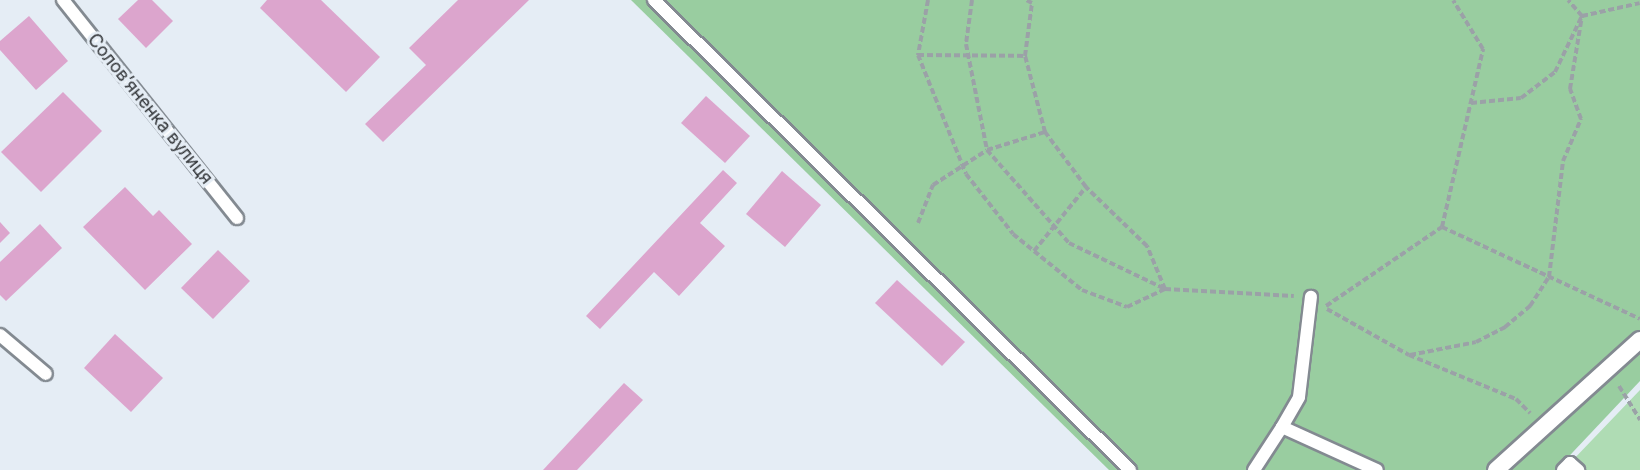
<!DOCTYPE html>
<meta charset="utf-8">
<style>
body{margin:0}
#map{position:relative;width:1640px;height:470px;overflow:hidden;background:#e5edf5;font-family:Inter,sans-serif}
div>[style]{position:absolute}
.green>*{inset:0;background:#afdcb4}
.forest>*{inset:0;background:#99cda0}
.building>*{inset:0;background:#dca5cd}
.path>*{height:4px;margin-top:-2px;transform-origin:0;background:repeating-linear-gradient(90deg,#9ba1a7 0 6px,transparent 0 9px)}
.roads{filter:drop-shadow(2px 0 #838a91) drop-shadow(-2px 0 #838a91) drop-shadow(0 2px #838a91) drop-shadow(0 -2px #838a91)}
.service>*{height:12px;margin:-6px;padding:0 6px;transform-origin:6px;border-radius:6px;background:#fff}
.pedestrian>*{height:16px;margin:-8px;padding:0 8px;transform-origin:8px;border-radius:8px;background:#fff}
span{translate:-50% -50%;white-space:nowrap;text-align:center;line-height:1.15;-webkit-text-stroke:6px #e5edf5;paint-order:stroke}
.street-label{font-size:18px;color:#323538}
</style>
<div id="map">
<div class="green">
<div style="clip-path:polygon(1640px 390px,1640px 470px,1563px 470px,1570px 463px)"></div>
</div>
<div class="forest">
<div style="clip-path:polygon(631px 0,1640px 0,1640px 381px,1556px 470px,1109px 470px)"></div>
</div>
<div class="building">
<div style="clip-path:polygon(138px 0,152px 0,173px 21px,146px 48px,118px 19px)"></div>
<div style="clip-path:polygon(267px 0,321px 0,380px 57px,346px 92px,260px 8px)"></div>
<div style="clip-path:polygon(458px 0,529px 0,383px 142px,365px 124px,426px 65px,409px 48px)"></div>
<div style="clip-path:polygon(29px 16px,68px 61px,36px 90px,0 50px,0 41px)"></div>
<div style="clip-path:polygon(63px 92px,102px 131px,41px 192px,1px 152px)"></div>
<div style="clip-path:polygon(706px 96px,750px 136px,725px 163px,681px 123px)"></div>
<div style="clip-path:polygon(723px 170px,737px 183px,700px 223px,725px 246px,679px 296px,654px 272px,600px 329px,586px 316px)"></div>
<div style="clip-path:polygon(782px 171px,821px 205px,785px 247px,746px 214px)"></div>
<div style="clip-path:polygon(125px 187px,153px 216px,159px 210px,192px 244px,145px 290px,83px 227px)"></div>
<div style="clip-path:polygon(0 222px,10px 233px,0 243px)"></div>
<div style="clip-path:polygon(40px 224px,62px 248px,6px 301px,0 295px,0 262px)"></div>
<div style="clip-path:polygon(218px 250px,250px 281px,213px 319px,181px 288px)"></div>
<div style="clip-path:polygon(897px 280px,965px 342px,942px 366px,875px 303px)"></div>
<div style="clip-path:polygon(115px 334px,163px 378px,131px 412px,84px 368px)"></div>
<div style="clip-path:polygon(624px 383px,643px 400px,577px 470px,543px 470px)"></div>
</div>
<div class="path">
<div style="left:928px;top:0;width:56px;rotate:100.3deg"></div>
<div style="left:918px;top:55px;width:128px;rotate:68deg"></div>
<div style="left:966px;top:174px;width:76px;rotate:51.9deg"></div>
<div style="left:1013px;top:234px;width:89px;rotate:39.1deg"></div>
<div style="left:1082px;top:290px;width:48px;rotate:20.7deg"></div>
<div style="left:1127px;top:307px;width:42px;rotate:-25.3deg"></div>
<div style="left:1165px;top:289px;width:47px;rotate:-112.7deg"></div>
<div style="left:1147px;top:246px;width:85px;rotate:-136deg"></div>
<div style="left:1086px;top:187px;width:69px;rotate:-126.7deg"></div>
<div style="left:1045px;top:132px;width:79px;rotate:-104.7deg"></div>
<div style="left:1025px;top:56px;width:53px;rotate:-82.5deg"></div>
<div style="left:1032px;top:3px;width:7px;rotate:-153deg"></div>
<div style="left:972px;top:0;width:44px;rotate:97.8deg"></div>
<div style="left:966px;top:44px;width:108px;rotate:78.8deg"></div>
<div style="left:987px;top:150px;width:124px;rotate:48.6deg"></div>
<div style="left:1069px;top:243px;width:106px;rotate:25.6deg"></div>
<div style="left:1165px;top:289px;width:129px;rotate:3.1deg"></div>
<div style="left:918px;top:55px;width:107px;rotate:0.5deg"></div>
<div style="left:1471px;top:103px;width:50px;rotate:-5.7deg"></div>
<div style="left:1521px;top:98px;width:43px;rotate:-37.4deg"></div>
<div style="left:1555px;top:72px;width:62px;rotate:-64.3deg"></div>
<div style="left:1582px;top:16px;width:21px;rotate:-131deg"></div>
<div style="left:918px;top:223px;width:41px;rotate:-68.5deg"></div>
<div style="left:933px;top:185px;width:64px;rotate:-32.9deg"></div>
<div style="left:987px;top:150px;width:61px;rotate:-17.2deg"></div>
<div style="left:1442px;top:227px;width:218px;rotate:24.9deg"></div>
<div style="left:1034px;top:251px;width:82px;rotate:-50.9deg"></div>
<div style="left:1326px;top:306px;width:140px;rotate:-34.3deg"></div>
<div style="left:1442px;top:227px;width:183px;rotate:-77deg"></div>
<div style="left:1483px;top:49px;width:57px;rotate:-121.5deg"></div>
<div style="left:1327px;top:309px;width:94px;rotate:29.3deg"></div>
<div style="left:1409px;top:355px;width:116px;rotate:22.4deg"></div>
<div style="left:1516px;top:399px;width:20px;rotate:45deg"></div>
<div style="left:1410px;top:355px;width:67px;rotate:-11.1deg"></div>
<div style="left:1476px;top:342px;width:33px;rotate:-27deg"></div>
<div style="left:1505px;top:327px;width:33px;rotate:-40deg"></div>
<div style="left:1530px;top:306px;width:35px;rotate:-57deg"></div>
<div style="left:1549px;top:277px;width:117px;rotate:-83.1deg"></div>
<div style="left:1563px;top:161px;width:46px;rotate:-66.8deg"></div>
<div style="left:1581px;top:119px;width:32px;rotate:-110deg"></div>
<div style="left:1570px;top:89px;width:74px;rotate:-80.7deg"></div>
<div style="left:1582px;top:16px;width:59px;rotate:-12.6deg"></div>
<div style="left:1619px;top:386px;width:40px;rotate:58deg"></div>
</div>
<div class="roads">
<div class="service">
<div style="left:63px;top:0;width:279px;rotate:51.4deg"></div>
<div style="left:654px;top:0;width:669px;rotate:44.64deg"></div>
<div style="left:0;top:335px;width:60px;rotate:40.3deg"></div>
<div style="left:1282px;top:427px;width:34px;rotate:-60deg"></div>
<div style="left:1299px;top:397px;width:101px;rotate:-83.2deg"></div>
<div style="left:1254px;top:470px;width:51px;rotate:-56.9deg"></div>
<div style="left:1282px;top:427px;width:104px;rotate:24.4deg"></div>
<div style="left:1563px;top:470px;width:10px;rotate:-45deg"></div>
<div style="left:1570px;top:463px;width:11px;rotate:41deg"></div>
</div>
<div class="pedestrian">
<div style="left:1496px;top:470px;width:194px;rotate:-42.1deg"></div>
</div>
</div>
<div class="street-label">
<span style="left:150px;top:109px;rotate:51deg">Солов’яненка вулиця</span>
</div>
</div>
